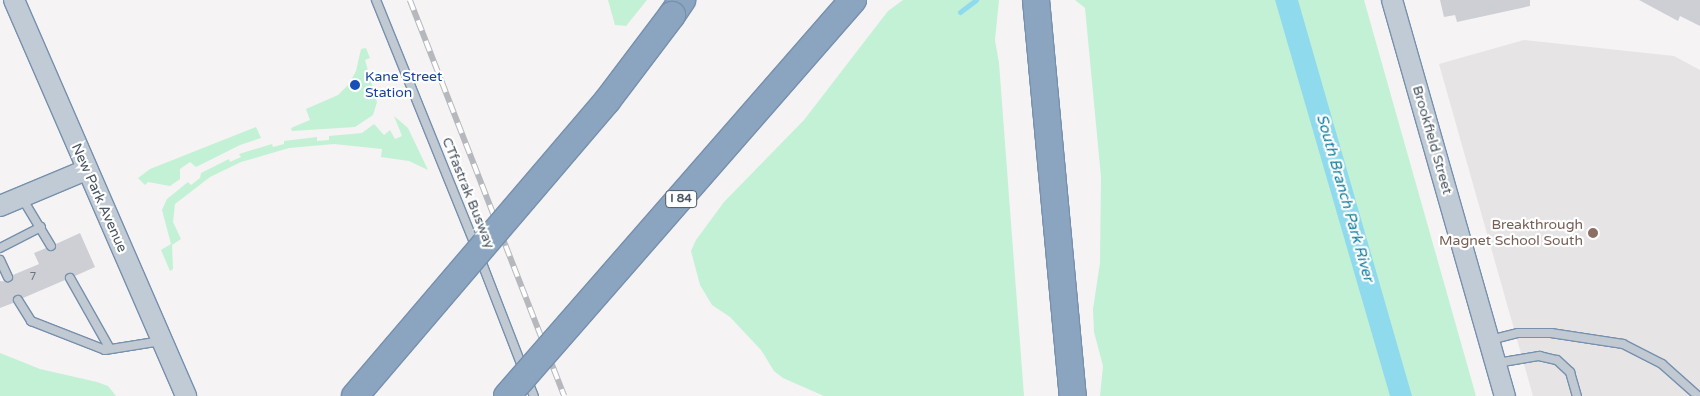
<!DOCTYPE html>
<style>
body{margin:0}
#map{position:relative;width:1700px;height:396px;overflow:hidden;background:#f5f3f3;font-family:"Varela Round",sans-serif}
div>[style]{position:absolute}
.education>*{inset:0;background:#e6e4e5}
.green>*{inset:0;background:#c3f1d5}
.water>*{inset:0;background:#90daee}
.stream>*{height:5px;margin:-2.5px;padding:0 2.5px;transform-origin:2.5px;border-radius:2.5px;background:#90daee}
.building>*{inset:0;background:#cdcfd5}
.roads{filter:drop-shadow(1px 0 #7690ad) drop-shadow(-1px 0 #7690ad) drop-shadow(0 1px #7690ad) drop-shadow(0 -1px #7690ad)}
.lane>*{height:8px;margin:-4px;padding:0 4px;transform-origin:4px;border-radius:4px;background:#c1cad2}
.secondary>*{height:20px;margin:-10px;padding:0 10px;transform-origin:10px;border-radius:10px;background:#c1cbd6}
.highway>*{height:26px;margin:-13px;padding:0 13px;transform-origin:13px;border-radius:13px;background:#8ba5c1}
.rail>*{height:5.5px;margin-top:-2.75px;transform-origin:0;background:repeating-linear-gradient(90deg,#fff 0 11px,#b5b8bd 0 22px);box-sizing:border-box;border-block:1px solid #b5b8bd}
.bridges{filter:drop-shadow(1px 0 #7690ad) drop-shadow(-1px 0 #7690ad) drop-shadow(0 1px #7690ad) drop-shadow(0 -1px #7690ad)}
.highway-bridge>*{height:26px;margin:-13px;padding:0 13px;transform-origin:13px;border-radius:13px;background:#8ba5c1}
.dots>*{width:14px;height:14px;translate:-50% -50%;box-sizing:border-box;border:2px solid #fff;border-radius:50%}
span{translate:-50% -50%;white-space:nowrap;text-align:center;line-height:1.15;-webkit-text-stroke:4.5px #fff;paint-order:stroke}
.number-label{font-size:11px;color:#6b747e}
.number-label span{-webkit-text-stroke-width:0}
.shield-label span{padding:1px 4px;background:#fff;border:1px solid;border-radius:4px;-webkit-text-stroke-width:0}
.shield-label{font-size:12px;color:#4a5661;font-weight:700}
.transit-label{font-size:14px;color:#164399}
.left{translate:0 -50%;text-align:left}
.street-label{font-size:14px;color:#4a5661}
.education-label{font-size:14px;color:#785e54}
.right{translate:-100% -50%;text-align:right}
.water-label{font-size:15px;color:#0c7c9b;font-style:italic}
</style>
<div id="map">
<div class="education">
<div style="clip-path:polygon(1524px 40px,1674px 56px,1700px 70px,1700px 396px,1533px 396px,1439px 64px)"></div>
</div>
<div class="green">
<div style="clip-path:polygon(608px 0,647px 0,626px 26px,615px 25px)"></div>
<div style="clip-path:polygon(903px 0,999px 0,995px 40px,999px 63px,1024px 396px,824px 396px,783px 378px,774px 371px,761px 350px,730px 317px,712px 305px,700px 285px,691px 251px,696px 240px,724px 202px,804px 120px,888px 11px)"></div>
<div style="clip-path:polygon(1075px 0,1364px 0,1476px 396px,1100px 396px,1103px 366px,1094px 332px,1093px 309px,1100px 263px,1101px 177px,1085px 8px)"></div>
<div style="clip-path:polygon(366px 48px,370px 58px,365px 60px,377px 102px,373px 115px,355px 127px,292px 131px,291px 128px,310px 120px,306px 109px,338px 95px,349px 84px,356px 71px,361px 49px)"></div>
<div style="clip-path:polygon(394px 116px,408px 128px,428px 170px,409px 161px,381px 157px,382px 149px,334px 144px,289px 148px,241px 162px,210px 177px,175px 204px,173px 222px,181px 239px,172px 245px,173px 269px,170px 271px,161px 250px,171px 244px,162px 210px,167px 199px,188px 182px,191px 185px,200px 178px,201px 173px,229px 159px,230px 162px,241px 157px,239px 154px,272px 144px,273px 147px,284px 144px,284px 141px,317px 137px,317px 141px,329px 140px,329px 136px,362px 133px,374px 124px,384px 135px,390px 130px,395px 139px,402px 136px)"></div>
<div style="clip-path:polygon(256px 127px,261px 138px,240px 145px,196px 167px,190px 162px,180px 169px,180px 179px,170px 186px,148px 182px,145px 185px,138px 178px,150px 169px)"></div>
<div style="clip-path:polygon(0 353px,40px 369px,97px 382px,108px 386px,116px 396px,0 396px)"></div>
</div>
<div class="water">
<div style="clip-path:polygon(1275px 0,1298px 0,1412px 396px,1390px 396px)"></div>
</div>
<div class="stream">
<div style="left:960px;top:12px;width:20px;rotate:-37deg"></div>
</div>
<div class="building">
<div style="clip-path:polygon(1440px 0,1530px 0,1530px 6px,1457px 22px,1455px 15px,1444px 17px)"></div>
<div style="clip-path:polygon(1639px 0,1700px 0,1700px 26px,1680px 16px,1678px 21px)"></div>
<div style="clip-path:polygon(80px 233px,95px 267px,75px 276px,68px 273px,65px 280px,23px 298px,15px 295px,13px 303px,0 308px,0 281px,11px 282px,13px 275px,39px 264px,34px 253px,46px 248px,53px 251px,56px 244px)"></div>
</div>
<div class="roads">
<div class="lane">
<div style="left:376px;top:0;width:266px;rotate:68deg"></div>
<div style="left:22px;top:198px;width:56px;rotate:58.9deg"></div>
<div style="left:0;top:248px;width:46px;rotate:-27.1deg"></div>
<div style="left:480px;top:258px;width:119px;rotate:68.8deg"></div>
<div style="left:0;top:260px;width:19px;rotate:65deg"></div>
<div style="left:70px;top:278px;width:81px;rotate:60.6deg"></div>
<div style="left:18px;top:300px;width:25px;rotate:58deg"></div>
<div style="left:31px;top:321px;width:79px;rotate:21.4deg"></div>
<div style="left:105px;top:350px;width:57px;rotate:-9.1deg"></div>
<div style="left:1490px;top:340px;width:29px;rotate:-14deg"></div>
<div style="left:1518px;top:333px;width:33px"></div>
<div style="left:1551px;top:333px;width:73px;rotate:8.7deg"></div>
<div style="left:1623px;top:344px;width:44px;rotate:27.1deg"></div>
<div style="left:1662px;top:364px;width:48px;rotate:41.6deg"></div>
<div style="left:1497px;top:363px;width:43px;rotate:-9.5deg"></div>
<div style="left:1539px;top:356px;width:18px;rotate:13deg"></div>
<div style="left:1557px;top:360px;width:18px;rotate:43deg"></div>
<div style="left:1570px;top:372px;width:25px;rotate:74deg"></div>
<div style="left:527px;top:379px;width:18px;rotate:68deg"></div>
</div>
<div class="secondary">
<div style="left:14px;top:0;width:432px;rotate:66.5deg"></div>
<div style="left:1392px;top:0;width:412px;rotate:74.1deg"></div>
<div style="left:0;top:206px;width:93px;rotate:-22.7deg"></div>
</div>
<div class="highway">
<div style="left:1036px;top:0;width:398px;rotate:84.7deg"></div>
<div style="left:672px;top:15px;width:18px;rotate:-56deg"></div>
</div>
</div>
<div class="rail">
<div style="left:410px;top:0;width:425px;rotate:68.7deg"></div>
</div>
<div class="bridges">
<div class="highway-bridge">
<div style="left:355px;top:396px;width:388px;rotate:-49.5deg"></div>
<div style="left:607px;top:101px;width:108px;rotate:-52.9deg"></div>
<div style="left:507px;top:396px;width:526px;rotate:-48.86deg"></div>
</div>
</div>
<div class="dots">
<div style="left:355px;top:85px;background:#1a4fb4"></div>
<div style="left:1593px;top:233px;background:#8d6e63"></div>
</div>
<div class="number-label">
<span style="left:33px;top:277px">7</span>
</div>
<div class="shield-label">
<span style="left:681px;top:199px">I 84</span>
</div>
<div class="transit-label">
<span class="left" style="left:365px;top:85px">Kane Street<br>Station</span>
</div>
<div class="street-label">
<span style="left:1432px;top:140px;rotate:74deg">Brookfield Street</span>
<span style="left:468px;top:193px;rotate:68deg">CTfastrak Busway</span>
<span style="left:99px;top:198px;rotate:66deg">New Park Avenue</span>
</div>
<div class="education-label">
<span class="right" style="left:1583px;top:233px">Breakthrough<br>Magnet School South</span>
</div>
<div class="water-label">
<span style="left:1345px;top:198px;rotate:74deg">South Branch Park River</span>
</div>
</div>
